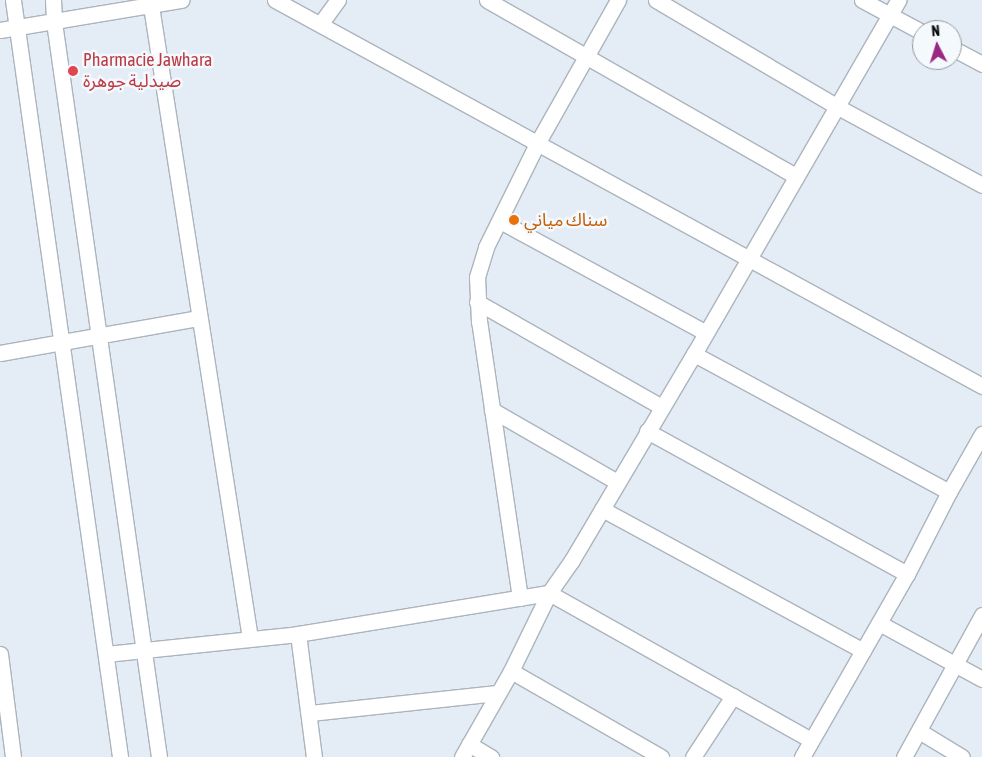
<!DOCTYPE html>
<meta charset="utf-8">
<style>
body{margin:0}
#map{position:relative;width:982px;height:757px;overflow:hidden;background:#e4ecf5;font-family:"Asap Condensed","Noto Sans Arabic",sans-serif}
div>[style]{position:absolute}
.roads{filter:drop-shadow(1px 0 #acb4bc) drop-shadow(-1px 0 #acb4bc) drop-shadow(0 1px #acb4bc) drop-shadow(0 -1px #acb4bc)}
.street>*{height:15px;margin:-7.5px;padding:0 7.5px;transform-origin:7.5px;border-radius:7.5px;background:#fff}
.dots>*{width:14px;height:14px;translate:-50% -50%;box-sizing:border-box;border:2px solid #f4f9fe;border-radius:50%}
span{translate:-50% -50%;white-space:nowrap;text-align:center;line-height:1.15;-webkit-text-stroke:5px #f4f9fe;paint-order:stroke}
.health-label{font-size:18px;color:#be3a42}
.left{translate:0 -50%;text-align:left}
.food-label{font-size:18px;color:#c56008}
.north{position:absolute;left:912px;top:20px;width:50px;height:50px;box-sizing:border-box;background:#f4f9fe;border:1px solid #969a9e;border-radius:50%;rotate:355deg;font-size:14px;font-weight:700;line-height:20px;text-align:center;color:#090c0e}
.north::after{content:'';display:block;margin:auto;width:18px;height:22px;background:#9b2783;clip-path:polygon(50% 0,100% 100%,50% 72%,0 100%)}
</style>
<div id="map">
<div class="roads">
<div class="street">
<div style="left:13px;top:0;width:765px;rotate:81.95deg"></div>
<div style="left:53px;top:0;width:22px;rotate:87deg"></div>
<div style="left:54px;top:22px;width:742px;rotate:81.87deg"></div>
<div style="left:154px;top:0;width:7px;rotate:117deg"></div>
<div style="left:151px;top:6px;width:640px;rotate:81.1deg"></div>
<div style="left:275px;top:0;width:806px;rotate:28.63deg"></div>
<div style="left:487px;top:0;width:356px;rotate:29.7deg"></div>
<div style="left:656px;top:0;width:209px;rotate:30.5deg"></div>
<div style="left:836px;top:106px;width:166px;rotate:28.4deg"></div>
<div style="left:862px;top:0;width:68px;rotate:28.1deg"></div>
<div style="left:321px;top:23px;width:29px;rotate:-54deg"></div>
<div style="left:0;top:30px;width:184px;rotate:-9.4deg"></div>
<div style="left:952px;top:48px;width:34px;rotate:28deg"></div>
<div style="left:500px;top:221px;width:234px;rotate:28.5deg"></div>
<div style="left:477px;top:302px;width:213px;rotate:29.6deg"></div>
<div style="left:0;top:353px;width:202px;rotate:-10deg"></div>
<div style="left:694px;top:354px;width:290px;rotate:28.4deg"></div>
<div style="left:492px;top:410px;width:144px;rotate:29.9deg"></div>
<div style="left:647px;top:431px;width:297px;rotate:28.8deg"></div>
<div style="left:602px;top:509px;width:297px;rotate:28.5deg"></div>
<div style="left:520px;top:598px;width:279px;rotate:-98.4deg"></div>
<div style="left:479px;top:322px;width:45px;rotate:-92.5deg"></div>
<div style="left:477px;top:277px;width:31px;rotate:-73deg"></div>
<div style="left:486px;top:247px;width:117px;rotate:-63.7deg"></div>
<div style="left:538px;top:142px;width:163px;rotate:-60.6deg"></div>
<div style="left:879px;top:623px;width:117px;rotate:28.5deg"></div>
<div style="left:298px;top:634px;width:124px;rotate:82.6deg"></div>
<div style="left:0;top:654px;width:104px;rotate:82.8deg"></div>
<div style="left:106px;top:654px;width:193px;rotate:-5.9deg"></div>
<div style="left:298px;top:634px;width:254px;rotate:-9.3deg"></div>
<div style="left:549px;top:593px;width:300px;rotate:29.3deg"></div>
<div style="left:511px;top:671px;width:173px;rotate:29.8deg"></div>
<div style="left:310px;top:713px;width:188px;rotate:-6.1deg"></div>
<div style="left:919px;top:731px;width:50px;rotate:31.2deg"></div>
<div style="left:469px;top:744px;width:26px;rotate:31deg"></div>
<div style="left:462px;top:757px;width:99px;rotate:-60.3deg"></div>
<div style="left:511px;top:671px;width:87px;rotate:-64deg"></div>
<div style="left:549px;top:593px;width:40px;rotate:-55.1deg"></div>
<div style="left:572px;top:560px;width:239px;rotate:-59.4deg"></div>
<div style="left:694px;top:354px;width:409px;rotate:-60deg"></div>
<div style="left:693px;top:757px;width:73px;rotate:-56.7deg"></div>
<div style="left:802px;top:757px;width:211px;rotate:-60.2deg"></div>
<div style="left:907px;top:574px;width:92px;rotate:-62.9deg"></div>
<div style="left:949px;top:492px;width:67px;rotate:-60.4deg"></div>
<div style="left:904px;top:757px;width:162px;rotate:-61.2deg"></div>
</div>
</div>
<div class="dots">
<div style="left:73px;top:71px;background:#e0444e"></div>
<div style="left:514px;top:220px;background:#e8710a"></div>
</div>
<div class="health-label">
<span class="left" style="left:83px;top:71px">Pharmacie Jawhara<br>صيدلية جوهرة</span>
</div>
<div class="food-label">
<span class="left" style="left:524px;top:220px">سناك مياني</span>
</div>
<div class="north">N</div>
</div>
